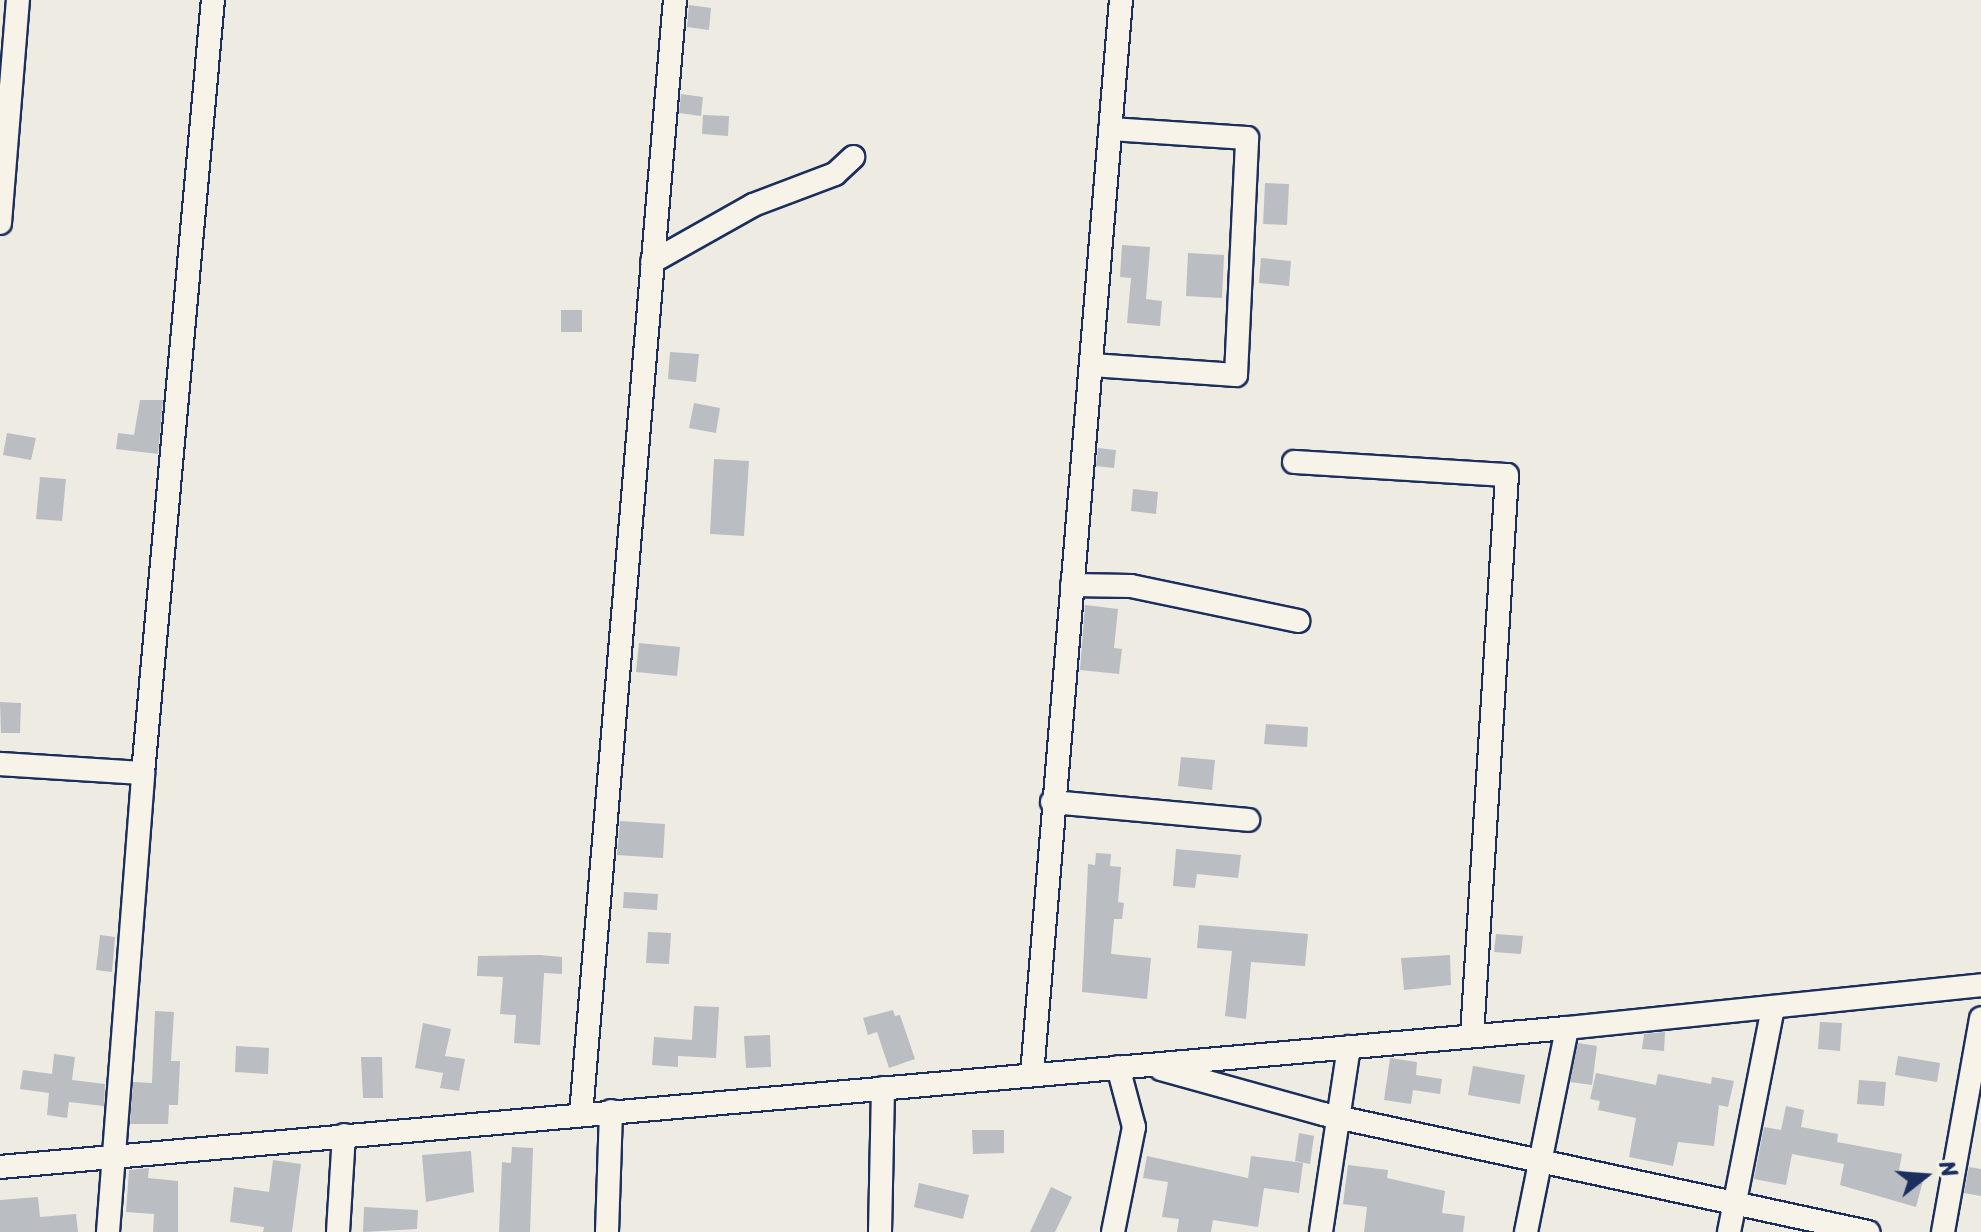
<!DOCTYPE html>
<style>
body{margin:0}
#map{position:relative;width:1981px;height:1232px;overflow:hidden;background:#eeebe2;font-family:Sriracha,sans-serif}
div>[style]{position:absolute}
.building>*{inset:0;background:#babdc2}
.roads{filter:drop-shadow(2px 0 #1b2f5e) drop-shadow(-2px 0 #1b2f5e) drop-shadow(0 2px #1b2f5e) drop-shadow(0 -2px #1b2f5e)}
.minor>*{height:22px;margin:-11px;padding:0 11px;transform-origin:11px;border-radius:11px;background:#f7f3e8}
span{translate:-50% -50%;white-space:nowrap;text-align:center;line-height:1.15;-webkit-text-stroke:6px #f7f3e8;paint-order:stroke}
.north{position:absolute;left:1885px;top:1136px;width:80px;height:80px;-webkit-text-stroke:6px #f7f3e8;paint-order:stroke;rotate:73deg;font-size:22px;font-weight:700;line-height:32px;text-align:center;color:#1b2f5e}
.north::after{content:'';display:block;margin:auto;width:28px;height:36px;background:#1b2f5e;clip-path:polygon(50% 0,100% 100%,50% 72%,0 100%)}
</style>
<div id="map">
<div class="building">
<div style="clip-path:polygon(689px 5px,711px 8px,709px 30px,687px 27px)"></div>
<div style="clip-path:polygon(681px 94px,703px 97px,701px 116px,679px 113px)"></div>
<div style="clip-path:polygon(703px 115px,729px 116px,728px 136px,702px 134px)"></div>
<div style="clip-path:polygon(1265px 183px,1289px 184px,1287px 225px,1263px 224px)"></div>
<div style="clip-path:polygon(1122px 245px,1150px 247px,1146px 299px,1162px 301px,1160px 326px,1127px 323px,1131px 278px,1120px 277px)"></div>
<div style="clip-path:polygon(1188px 253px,1224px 255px,1222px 298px,1186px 296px)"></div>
<div style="clip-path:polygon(1261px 258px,1291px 261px,1289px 286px,1259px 283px)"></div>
<div style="clip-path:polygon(561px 310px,582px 310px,582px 332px,561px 332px)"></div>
<div style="clip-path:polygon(670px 352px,699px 354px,696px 382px,668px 379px)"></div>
<div style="clip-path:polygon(140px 400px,163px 400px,158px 454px,116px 449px,118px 433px,134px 435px)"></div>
<div style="clip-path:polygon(694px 403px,720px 408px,716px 433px,689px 428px)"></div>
<div style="clip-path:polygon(7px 433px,36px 438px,31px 460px,3px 455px)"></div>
<div style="clip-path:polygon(1098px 448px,1116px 450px,1114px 468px,1096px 466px)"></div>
<div style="clip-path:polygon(714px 459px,749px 461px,744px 536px,710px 534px)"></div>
<div style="clip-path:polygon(40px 477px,66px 479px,62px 521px,36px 519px)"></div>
<div style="clip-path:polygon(1133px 489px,1158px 492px,1156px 514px,1131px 511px)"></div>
<div style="clip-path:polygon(1085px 605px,1118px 609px,1114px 648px,1122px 649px,1119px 674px,1080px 670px)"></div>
<div style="clip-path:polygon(639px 643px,680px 647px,677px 676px,636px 672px)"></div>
<div style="clip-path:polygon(0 702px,21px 703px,20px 733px,1px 733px)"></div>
<div style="clip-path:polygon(1266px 724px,1308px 727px,1307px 747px,1264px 744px)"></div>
<div style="clip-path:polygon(1181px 757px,1215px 760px,1212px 790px,1178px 786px)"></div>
<div style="clip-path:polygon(620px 821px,665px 824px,663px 858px,617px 855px)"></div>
<div style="clip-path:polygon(1176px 849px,1241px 855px,1238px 878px,1197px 874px,1195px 888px,1173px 886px)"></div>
<div style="clip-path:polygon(1096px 853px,1111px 854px,1110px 866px,1121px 867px,1118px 902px,1124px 903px,1122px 919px,1114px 919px,1111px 954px,1151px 958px,1147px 999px,1082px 992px,1088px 864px,1095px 865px)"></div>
<div style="clip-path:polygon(624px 892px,658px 894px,657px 910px,623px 908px)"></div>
<div style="clip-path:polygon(1199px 925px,1308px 934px,1305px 966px,1251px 962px,1246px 1019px,1225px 1016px,1232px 951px,1197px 948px)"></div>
<div style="clip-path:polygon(648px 932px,671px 933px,669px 964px,646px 963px)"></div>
<div style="clip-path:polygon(1496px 934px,1523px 936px,1521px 954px,1494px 952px)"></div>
<div style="clip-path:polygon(100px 935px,115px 937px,112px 972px,96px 970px)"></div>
<div style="clip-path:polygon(540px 955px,562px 957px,562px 974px,544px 973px,540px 1045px,514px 1043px,516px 1015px,500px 1014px,503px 977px,477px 976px,478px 956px)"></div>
<div style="clip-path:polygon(1450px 955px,1451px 985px,1404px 990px,1401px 958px)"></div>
<div style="clip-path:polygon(694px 1006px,719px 1007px,716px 1058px,678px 1056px,678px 1067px,652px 1065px,654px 1037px,692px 1040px)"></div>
<div style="clip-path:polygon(893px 1010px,895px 1016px,900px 1015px,915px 1059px,889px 1068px,877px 1032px,868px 1035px,863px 1018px)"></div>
<div style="clip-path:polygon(155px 1011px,174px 1012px,171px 1061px,180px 1061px,178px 1105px,169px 1105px,168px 1124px,130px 1124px,133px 1082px,152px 1083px)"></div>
<div style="clip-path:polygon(1820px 1022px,1842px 1023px,1840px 1051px,1818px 1049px)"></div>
<div style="clip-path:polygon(423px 1023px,451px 1029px,445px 1056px,465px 1059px,459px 1091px,440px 1088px,443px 1073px,415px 1068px)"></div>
<div style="clip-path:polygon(1665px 1032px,1664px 1051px,1642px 1049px,1644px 1034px)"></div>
<div style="clip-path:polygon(770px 1035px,771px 1067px,746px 1068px,744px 1036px)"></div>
<div style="clip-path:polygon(1578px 1043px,1597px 1046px,1592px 1085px,1570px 1082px)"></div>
<div style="clip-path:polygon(236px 1046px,269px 1048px,268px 1074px,235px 1072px)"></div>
<div style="clip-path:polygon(54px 1054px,75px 1057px,72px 1080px,105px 1084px,104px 1106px,69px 1102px,67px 1118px,47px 1115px,49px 1093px,20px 1089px,23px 1070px,52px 1074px)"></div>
<div style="clip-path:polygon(1898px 1056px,1940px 1063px,1937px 1082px,1895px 1075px)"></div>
<div style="clip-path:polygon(361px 1057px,382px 1057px,383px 1098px,363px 1098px)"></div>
<div style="clip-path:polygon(1390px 1058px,1417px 1062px,1416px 1075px,1442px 1079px,1440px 1094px,1413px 1090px,1411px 1104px,1384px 1100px)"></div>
<div style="clip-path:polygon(1473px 1066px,1525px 1075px,1520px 1104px,1468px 1095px)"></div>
<div style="clip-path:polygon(1596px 1073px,1656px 1085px,1658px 1074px,1711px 1084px,1712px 1077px,1734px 1081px,1728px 1107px,1719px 1105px,1714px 1146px,1678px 1142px,1673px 1166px,1629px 1157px,1636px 1118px,1598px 1110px,1600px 1101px,1590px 1099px)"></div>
<div style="clip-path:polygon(1859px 1080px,1886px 1082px,1884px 1106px,1857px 1104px)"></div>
<div style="clip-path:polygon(1786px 1106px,1804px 1110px,1801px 1127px,1838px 1134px,1837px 1142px,1902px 1154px,1899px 1170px,1924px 1177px,1916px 1207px,1840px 1185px,1844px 1164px,1792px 1154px,1786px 1185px,1754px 1179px,1764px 1127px,1781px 1130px)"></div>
<div style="clip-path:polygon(972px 1130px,1004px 1130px,1004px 1153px,973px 1154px)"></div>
<div style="clip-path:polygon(1299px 1133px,1314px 1136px,1310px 1164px,1295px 1161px)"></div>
<div style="clip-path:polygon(512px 1147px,533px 1148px,530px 1232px,499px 1232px,502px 1162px,511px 1163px)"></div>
<div style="clip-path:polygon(471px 1151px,474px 1192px,426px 1202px,422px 1155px)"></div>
<div style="clip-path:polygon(1147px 1156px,1248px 1178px,1251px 1156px,1303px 1163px,1299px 1193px,1264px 1188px,1258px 1227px,1213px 1220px,1211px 1232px,1177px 1232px,1179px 1219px,1162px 1217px,1168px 1182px,1143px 1178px)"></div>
<div style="clip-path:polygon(273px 1160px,301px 1164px,292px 1232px,263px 1232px,264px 1227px,230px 1222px,234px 1187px,269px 1192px)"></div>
<div style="clip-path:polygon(1348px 1165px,1388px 1170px,1387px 1178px,1445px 1191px,1442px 1213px,1465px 1216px,1463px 1232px,1364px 1232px,1367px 1207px,1343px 1204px)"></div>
<div style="clip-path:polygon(1969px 1167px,1981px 1169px,1981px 1196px,1964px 1193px)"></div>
<div style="clip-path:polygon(149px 1168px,148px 1178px,178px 1181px,178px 1232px,153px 1232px,154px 1214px,126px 1212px,129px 1170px)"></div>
<div style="clip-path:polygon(919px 1183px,969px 1195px,963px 1219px,914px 1207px)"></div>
<div style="clip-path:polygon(1051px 1187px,1072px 1197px,1055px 1232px,1030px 1232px)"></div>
<div style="clip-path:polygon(38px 1197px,40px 1217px,16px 1219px,76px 1214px,78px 1232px,0 1232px,0 1200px)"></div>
<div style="clip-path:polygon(364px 1207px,418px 1210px,417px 1229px,363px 1232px)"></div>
</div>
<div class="roads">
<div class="minor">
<div style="left:0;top:223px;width:224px;rotate:-85.4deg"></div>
<div style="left:652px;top:262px;width:116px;rotate:-29.4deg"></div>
<div style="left:753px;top:205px;width:88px;rotate:-20.7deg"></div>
<div style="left:835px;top:174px;width:25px;rotate:-43deg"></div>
<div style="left:1092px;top:365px;width:144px;rotate:4deg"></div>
<div style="left:1236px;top:375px;width:237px;rotate:-87.3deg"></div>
<div style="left:1247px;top:138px;width:137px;rotate:-176.2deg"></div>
<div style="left:1294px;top:462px;width:213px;rotate:3.5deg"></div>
<div style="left:1507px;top:475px;width:562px;rotate:93.57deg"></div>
<div style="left:1072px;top:585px;width:59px;rotate:1deg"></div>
<div style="left:1131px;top:586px;width:171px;rotate:11.8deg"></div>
<div style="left:0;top:764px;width:143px;rotate:3.6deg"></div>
<div style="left:1052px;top:802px;width:197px;rotate:5.2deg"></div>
<div style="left:1161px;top:1069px;width:168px;rotate:15.5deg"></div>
<div style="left:1323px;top:1114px;width:558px;rotate:12.22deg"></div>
<div style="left:1032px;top:1075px;width:1079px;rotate:-85.27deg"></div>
<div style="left:581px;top:1114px;width:1118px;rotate:-85.18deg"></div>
<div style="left:0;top:1167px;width:1573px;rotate:-5.07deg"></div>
<div style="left:1567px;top:1028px;width:416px;rotate:-5.9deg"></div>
<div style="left:108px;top:1232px;width:460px;rotate:-85.6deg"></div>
<div style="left:143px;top:773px;width:776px;rotate:-84.83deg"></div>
<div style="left:338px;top:1232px;width:97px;rotate:-86.5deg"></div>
<div style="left:607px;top:1232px;width:121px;rotate:-88.1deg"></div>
<div style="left:880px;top:1232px;width:144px;rotate:-88.8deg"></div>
<div style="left:1113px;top:1232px;width:107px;rotate:-78.7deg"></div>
<div style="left:1134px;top:1127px;width:62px;rotate:-104.9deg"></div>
<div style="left:1321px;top:1232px;width:187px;rotate:-81.4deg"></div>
<div style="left:1526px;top:1232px;width:208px;rotate:-78.6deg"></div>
<div style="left:1729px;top:1232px;width:229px;rotate:-78.9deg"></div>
<div style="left:1943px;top:1232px;width:217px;rotate:-79.9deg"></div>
</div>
</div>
<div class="north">N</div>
</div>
